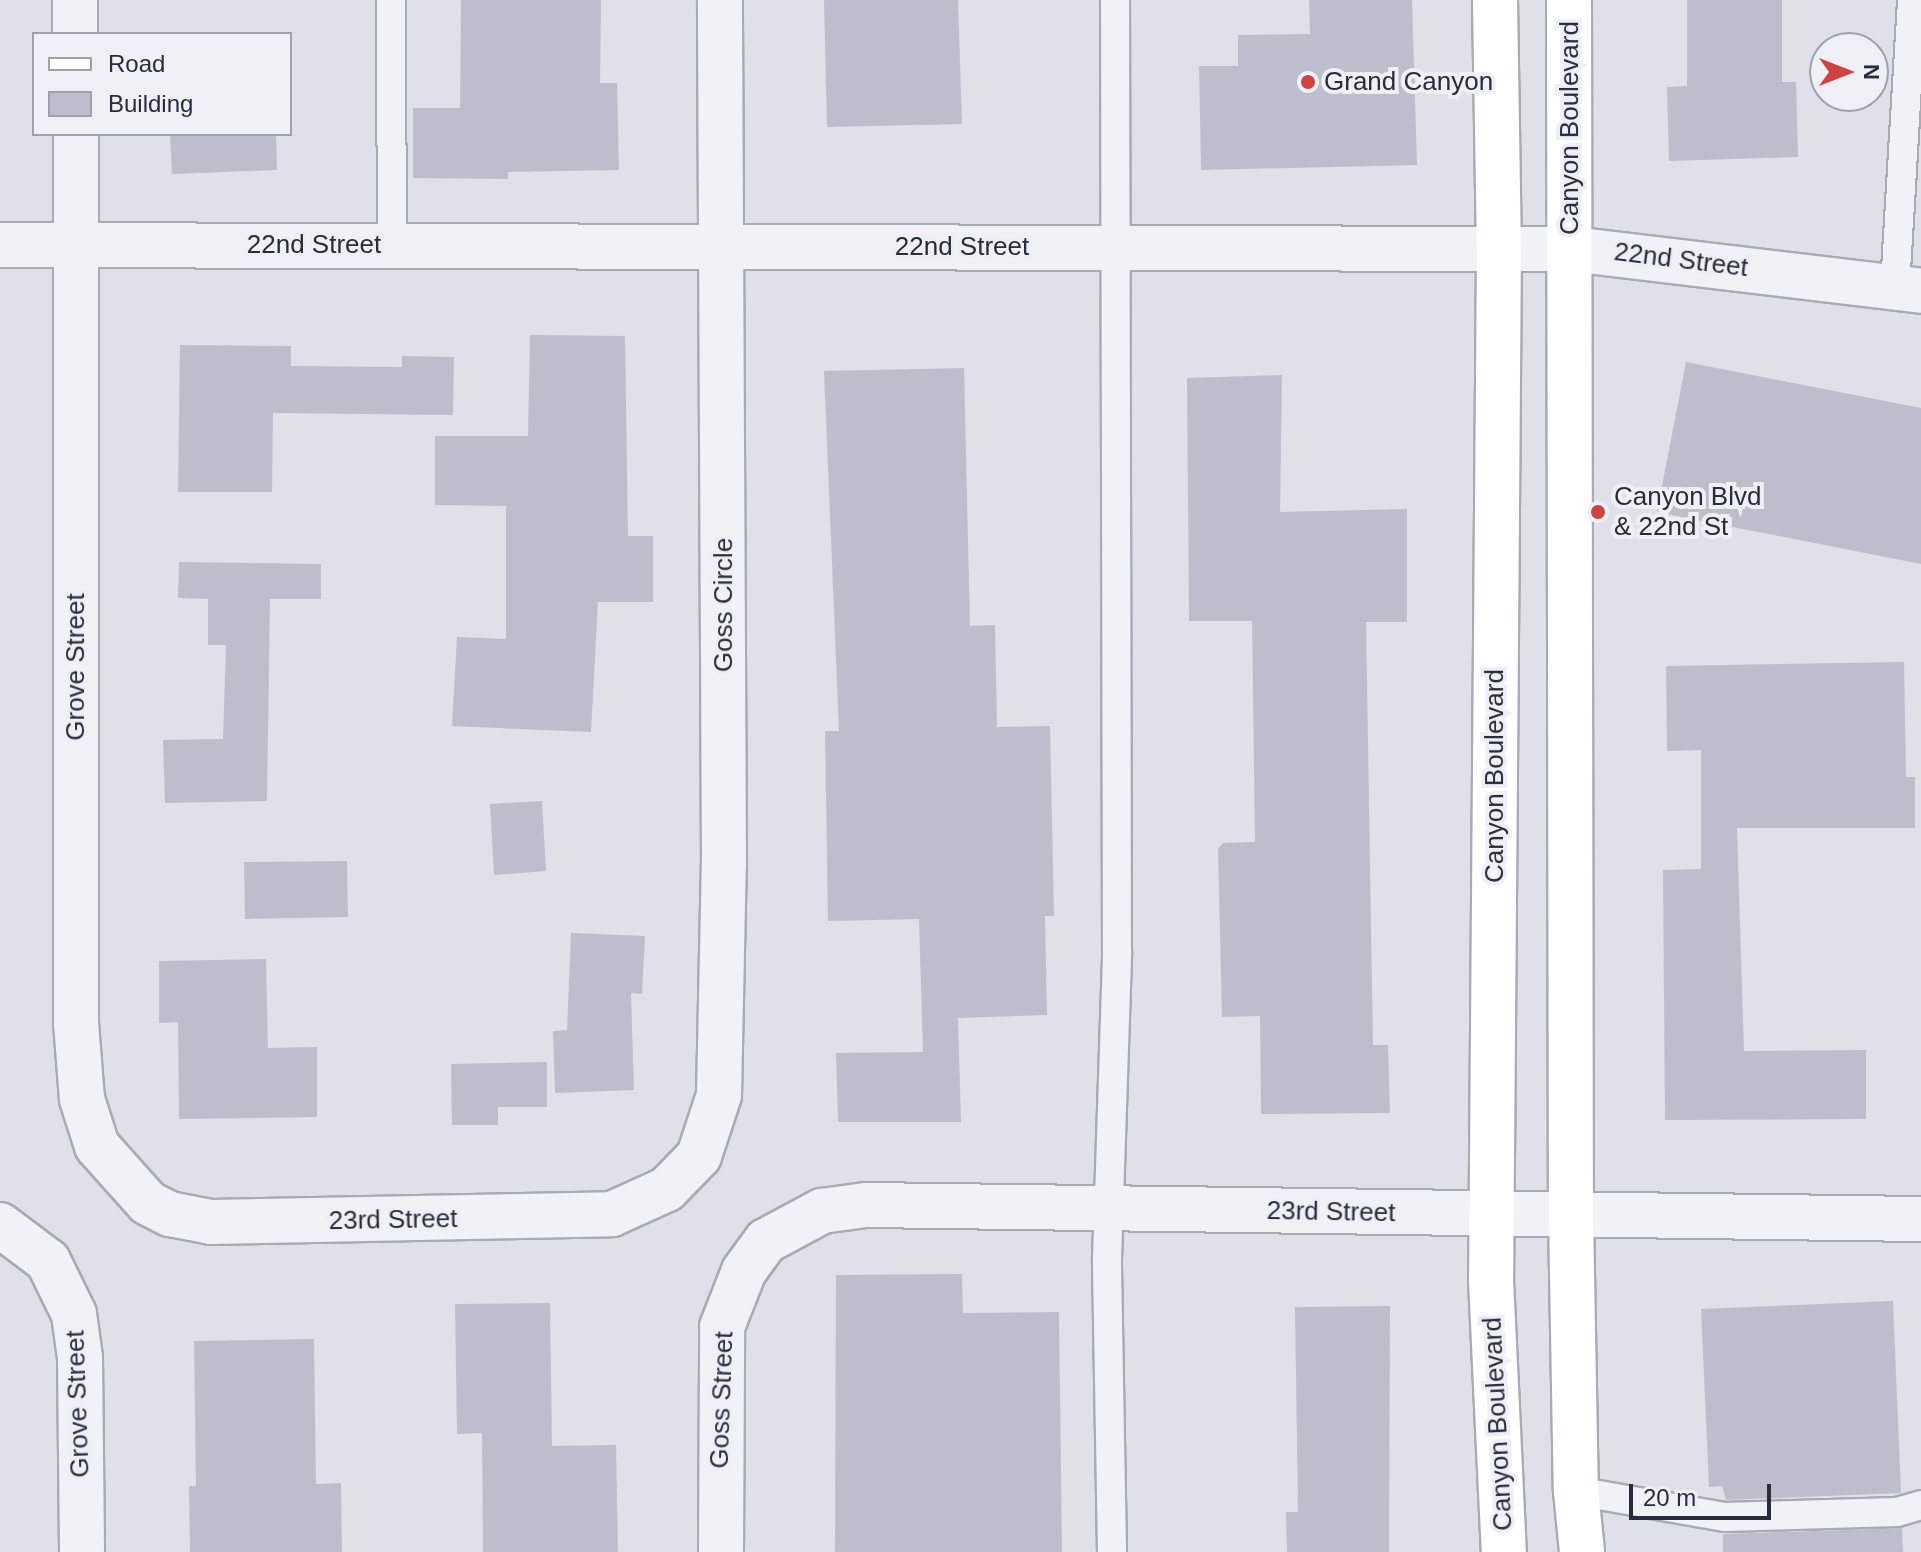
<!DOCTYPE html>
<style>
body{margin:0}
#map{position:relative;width:1921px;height:1552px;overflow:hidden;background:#dee1e8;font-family:Helvetica,sans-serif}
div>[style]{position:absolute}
.building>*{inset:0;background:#bcbfcb}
.roads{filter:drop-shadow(2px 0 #a7abb5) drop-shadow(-2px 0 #a7abb5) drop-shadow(0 2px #a7abb5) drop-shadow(0 -2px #a7abb5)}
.lane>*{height:28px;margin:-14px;padding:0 14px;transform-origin:14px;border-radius:14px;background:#f1f2f6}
.street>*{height:44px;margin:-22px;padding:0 22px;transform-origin:22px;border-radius:22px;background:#f1f2f6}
.primary>*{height:44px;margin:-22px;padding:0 22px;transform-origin:22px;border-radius:22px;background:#fff}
.dots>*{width:22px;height:22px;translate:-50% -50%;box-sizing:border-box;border:4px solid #eef0f6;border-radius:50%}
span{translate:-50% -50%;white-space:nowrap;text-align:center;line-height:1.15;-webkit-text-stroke:8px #eef0f6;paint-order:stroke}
.poi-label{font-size:26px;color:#272c3f}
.left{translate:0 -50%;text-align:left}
.street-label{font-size:26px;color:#272c3f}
.legend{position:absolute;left:32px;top:32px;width:260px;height:104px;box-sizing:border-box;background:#eef0f6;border:2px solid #9ea2ad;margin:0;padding:10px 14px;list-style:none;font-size:24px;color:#272c3f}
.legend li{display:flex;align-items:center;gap:16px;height:40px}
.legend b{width:40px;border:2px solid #9ea2ad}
.north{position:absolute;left:1809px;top:32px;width:80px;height:80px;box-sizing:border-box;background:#eef0f6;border:2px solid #9ea2ad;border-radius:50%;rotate:90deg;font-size:22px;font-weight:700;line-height:32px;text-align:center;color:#272c3f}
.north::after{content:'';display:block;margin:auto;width:28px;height:36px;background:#cf4342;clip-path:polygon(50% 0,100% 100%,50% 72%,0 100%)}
.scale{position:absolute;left:1629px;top:1484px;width:142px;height:36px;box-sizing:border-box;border:4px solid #272c3f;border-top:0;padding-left:10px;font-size:24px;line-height:28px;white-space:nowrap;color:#272c3f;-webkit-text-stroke:6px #eef0f6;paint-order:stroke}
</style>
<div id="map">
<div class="building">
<div style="clip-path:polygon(461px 0,601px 0,600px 83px,617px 83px,619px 170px,508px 172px,508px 179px,413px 178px,413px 108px,460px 108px)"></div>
<div style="clip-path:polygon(824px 0,958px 0,962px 124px,827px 127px)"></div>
<div style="clip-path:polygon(1309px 0,1412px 0,1417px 165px,1201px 170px,1199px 66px,1238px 66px,1238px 35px,1310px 34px)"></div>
<div style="clip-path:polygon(1687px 0,1782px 0,1782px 82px,1796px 82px,1798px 157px,1669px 161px,1667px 87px,1687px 86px)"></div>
<div style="clip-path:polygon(170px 134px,276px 134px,277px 170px,172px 174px)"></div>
<div style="clip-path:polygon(530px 335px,625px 336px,628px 536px,653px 536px,653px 602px,598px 602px,591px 732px,452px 726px,457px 637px,506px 639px,506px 506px,435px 505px,435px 436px,528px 436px)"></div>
<div style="clip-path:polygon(180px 345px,291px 346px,291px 366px,402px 367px,402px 356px,454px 357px,453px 415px,273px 413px,272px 492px,178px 492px)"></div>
<div style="clip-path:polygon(1686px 362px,1921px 408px,1921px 564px,1657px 512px)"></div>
<div style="clip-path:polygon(964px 368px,970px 626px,995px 625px,997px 727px,1050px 726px,1054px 916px,1045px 916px,1047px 1015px,958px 1018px,961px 1122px,838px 1122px,836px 1053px,923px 1052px,919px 919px,828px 921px,825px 731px,839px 731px,824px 371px)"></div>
<div style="clip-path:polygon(1282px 375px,1280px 512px,1407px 509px,1407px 622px,1366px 622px,1373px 1045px,1388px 1045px,1390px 1113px,1261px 1114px,1260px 1016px,1222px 1017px,1218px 849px,1223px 843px,1255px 842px,1252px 621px,1189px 621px,1187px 378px)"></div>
<div style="clip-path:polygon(179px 562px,321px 564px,321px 599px,270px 599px,267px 801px,165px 803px,163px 740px,223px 739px,226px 645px,208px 645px,208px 599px,178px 598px)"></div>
<div style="clip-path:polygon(1904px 662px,1906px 777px,1915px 777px,1915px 828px,1737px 828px,1744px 1051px,1866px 1050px,1866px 1119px,1665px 1120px,1663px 870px,1701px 869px,1701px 750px,1667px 751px,1666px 666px)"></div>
<div style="clip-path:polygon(542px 801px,546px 871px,494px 875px,490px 804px)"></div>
<div style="clip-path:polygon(347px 861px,348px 917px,245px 919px,244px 862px)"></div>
<div style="clip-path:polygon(571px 933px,645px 936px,642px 994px,631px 993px,634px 1090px,555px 1093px,553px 1031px,567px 1030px)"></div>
<div style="clip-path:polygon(266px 959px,268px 1048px,317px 1047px,317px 1117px,179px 1119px,178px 1022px,159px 1023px,159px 961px)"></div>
<div style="clip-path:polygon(547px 1062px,547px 1107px,498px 1107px,498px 1125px,452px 1125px,451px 1064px)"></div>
<div style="clip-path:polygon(962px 1274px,963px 1313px,1059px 1312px,1062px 1552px,835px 1552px,836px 1275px)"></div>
<div style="clip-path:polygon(1893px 1301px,1901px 1493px,1726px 1500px,1722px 1486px,1709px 1487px,1701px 1309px)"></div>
<div style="clip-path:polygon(550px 1303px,552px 1446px,616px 1445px,618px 1552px,483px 1552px,482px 1433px,457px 1434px,455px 1304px)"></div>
<div style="clip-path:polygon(1390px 1306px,1389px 1552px,1287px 1552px,1286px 1512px,1298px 1512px,1295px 1307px)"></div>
<div style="clip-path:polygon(314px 1339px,316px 1484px,341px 1483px,342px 1552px,190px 1552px,189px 1486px,196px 1486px,194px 1341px)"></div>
<div style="clip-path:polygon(1902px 1528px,1903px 1552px,1723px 1552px,1723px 1534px)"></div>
</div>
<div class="roads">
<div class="lane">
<div style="left:391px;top:0;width:246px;rotate:89.8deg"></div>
<div style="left:1895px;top:287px;width:288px;rotate:-86.6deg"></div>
<div style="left:1576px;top:1491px;width:151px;rotate:9.9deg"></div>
<div style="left:1725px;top:1517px;width:172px;rotate:-1.7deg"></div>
<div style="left:1897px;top:1512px;width:25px;rotate:-16deg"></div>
<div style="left:1112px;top:1552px;width:293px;rotate:-91deg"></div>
<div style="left:1107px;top:1259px;width:308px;rotate:-88.1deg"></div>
<div style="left:1117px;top:951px;width:951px;rotate:-90.12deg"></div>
</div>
<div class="street">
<div style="left:75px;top:0;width:34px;rotate:90deg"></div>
<div style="left:76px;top:134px;width:889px;rotate:90deg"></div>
<div style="left:76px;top:1023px;width:76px;rotate:85.5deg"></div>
<div style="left:82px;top:1099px;width:49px;rotate:72.3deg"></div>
<div style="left:97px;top:1146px;width:76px;rotate:48.2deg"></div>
<div style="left:148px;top:1203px;width:25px;rotate:27deg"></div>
<div style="left:170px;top:1214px;width:42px;rotate:11deg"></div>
<div style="left:211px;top:1222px;width:401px;rotate:-1.1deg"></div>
<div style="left:612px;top:1214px;width:60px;rotate:-24.4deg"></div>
<div style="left:667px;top:1189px;width:46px;rotate:-45.9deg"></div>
<div style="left:699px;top:1156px;width:64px;rotate:-71.8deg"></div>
<div style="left:719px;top:1095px;width:231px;rotate:-88.8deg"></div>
<div style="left:724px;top:864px;width:864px;rotate:-90.27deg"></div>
<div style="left:0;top:245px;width:1571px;rotate:0.15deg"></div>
<div style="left:1571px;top:249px;width:353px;rotate:6.8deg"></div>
<div style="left:0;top:1225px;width:60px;rotate:36.9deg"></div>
<div style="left:48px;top:1261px;width:59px;rotate:63.9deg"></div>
<div style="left:74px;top:1314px;width:44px;rotate:82.2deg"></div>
<div style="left:80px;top:1358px;width:194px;rotate:89.4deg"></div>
<div style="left:721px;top:1552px;width:225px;rotate:-89.7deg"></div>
<div style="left:722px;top:1327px;width:60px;rotate:-68.6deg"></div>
<div style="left:744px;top:1271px;width:37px;rotate:-54deg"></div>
<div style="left:766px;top:1241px;width:64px;rotate:-28.2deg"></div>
<div style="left:822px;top:1211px;width:44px;rotate:-7.8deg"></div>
<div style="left:866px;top:1205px;width:1055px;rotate:0.76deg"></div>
</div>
<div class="primary">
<div style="left:1495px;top:0;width:249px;rotate:89.1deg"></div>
<div style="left:1499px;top:249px;width:1031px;rotate:90.44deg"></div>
<div style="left:1491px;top:1280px;width:272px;rotate:87.3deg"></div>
<div style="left:1569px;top:0;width:1215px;rotate:89.91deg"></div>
<div style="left:1571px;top:1215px;width:276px;rotate:89deg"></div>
<div style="left:1576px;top:1491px;width:61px;rotate:84.4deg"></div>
</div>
</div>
<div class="dots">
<div style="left:1308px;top:82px;background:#cf4342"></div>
<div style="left:1598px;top:512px;background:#cf4342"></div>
</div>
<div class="poi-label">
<span class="left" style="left:1324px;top:82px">Grand Canyon</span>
<span class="left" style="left:1614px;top:512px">Canyon Blvd<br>&amp; 22nd St</span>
</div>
<div class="street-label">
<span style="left:1570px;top:128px;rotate:-90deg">Canyon Boulevard</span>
<span style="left:314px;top:245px">22nd Street</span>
<span style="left:962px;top:247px">22nd Street</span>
<span style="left:1681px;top:260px;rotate:7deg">22nd Street</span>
<span style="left:724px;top:605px;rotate:-90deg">Goss Circle</span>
<span style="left:76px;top:667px;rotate:-90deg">Grove Street</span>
<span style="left:1495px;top:776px;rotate:-90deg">Canyon Boulevard</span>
<span style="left:1331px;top:1212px;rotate:1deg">23rd Street</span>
<span style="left:393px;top:1220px;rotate:-1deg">23rd Street</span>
<span style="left:722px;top:1400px;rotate:-88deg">Goss Street</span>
<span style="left:78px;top:1404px;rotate:-92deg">Grove Street</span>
<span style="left:1498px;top:1424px;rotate:-93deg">Canyon Boulevard</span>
</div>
<ul class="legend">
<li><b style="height:10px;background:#fff"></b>Road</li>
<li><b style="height:22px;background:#bcbfcb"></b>Building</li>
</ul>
<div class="north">N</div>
<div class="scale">20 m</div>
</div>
